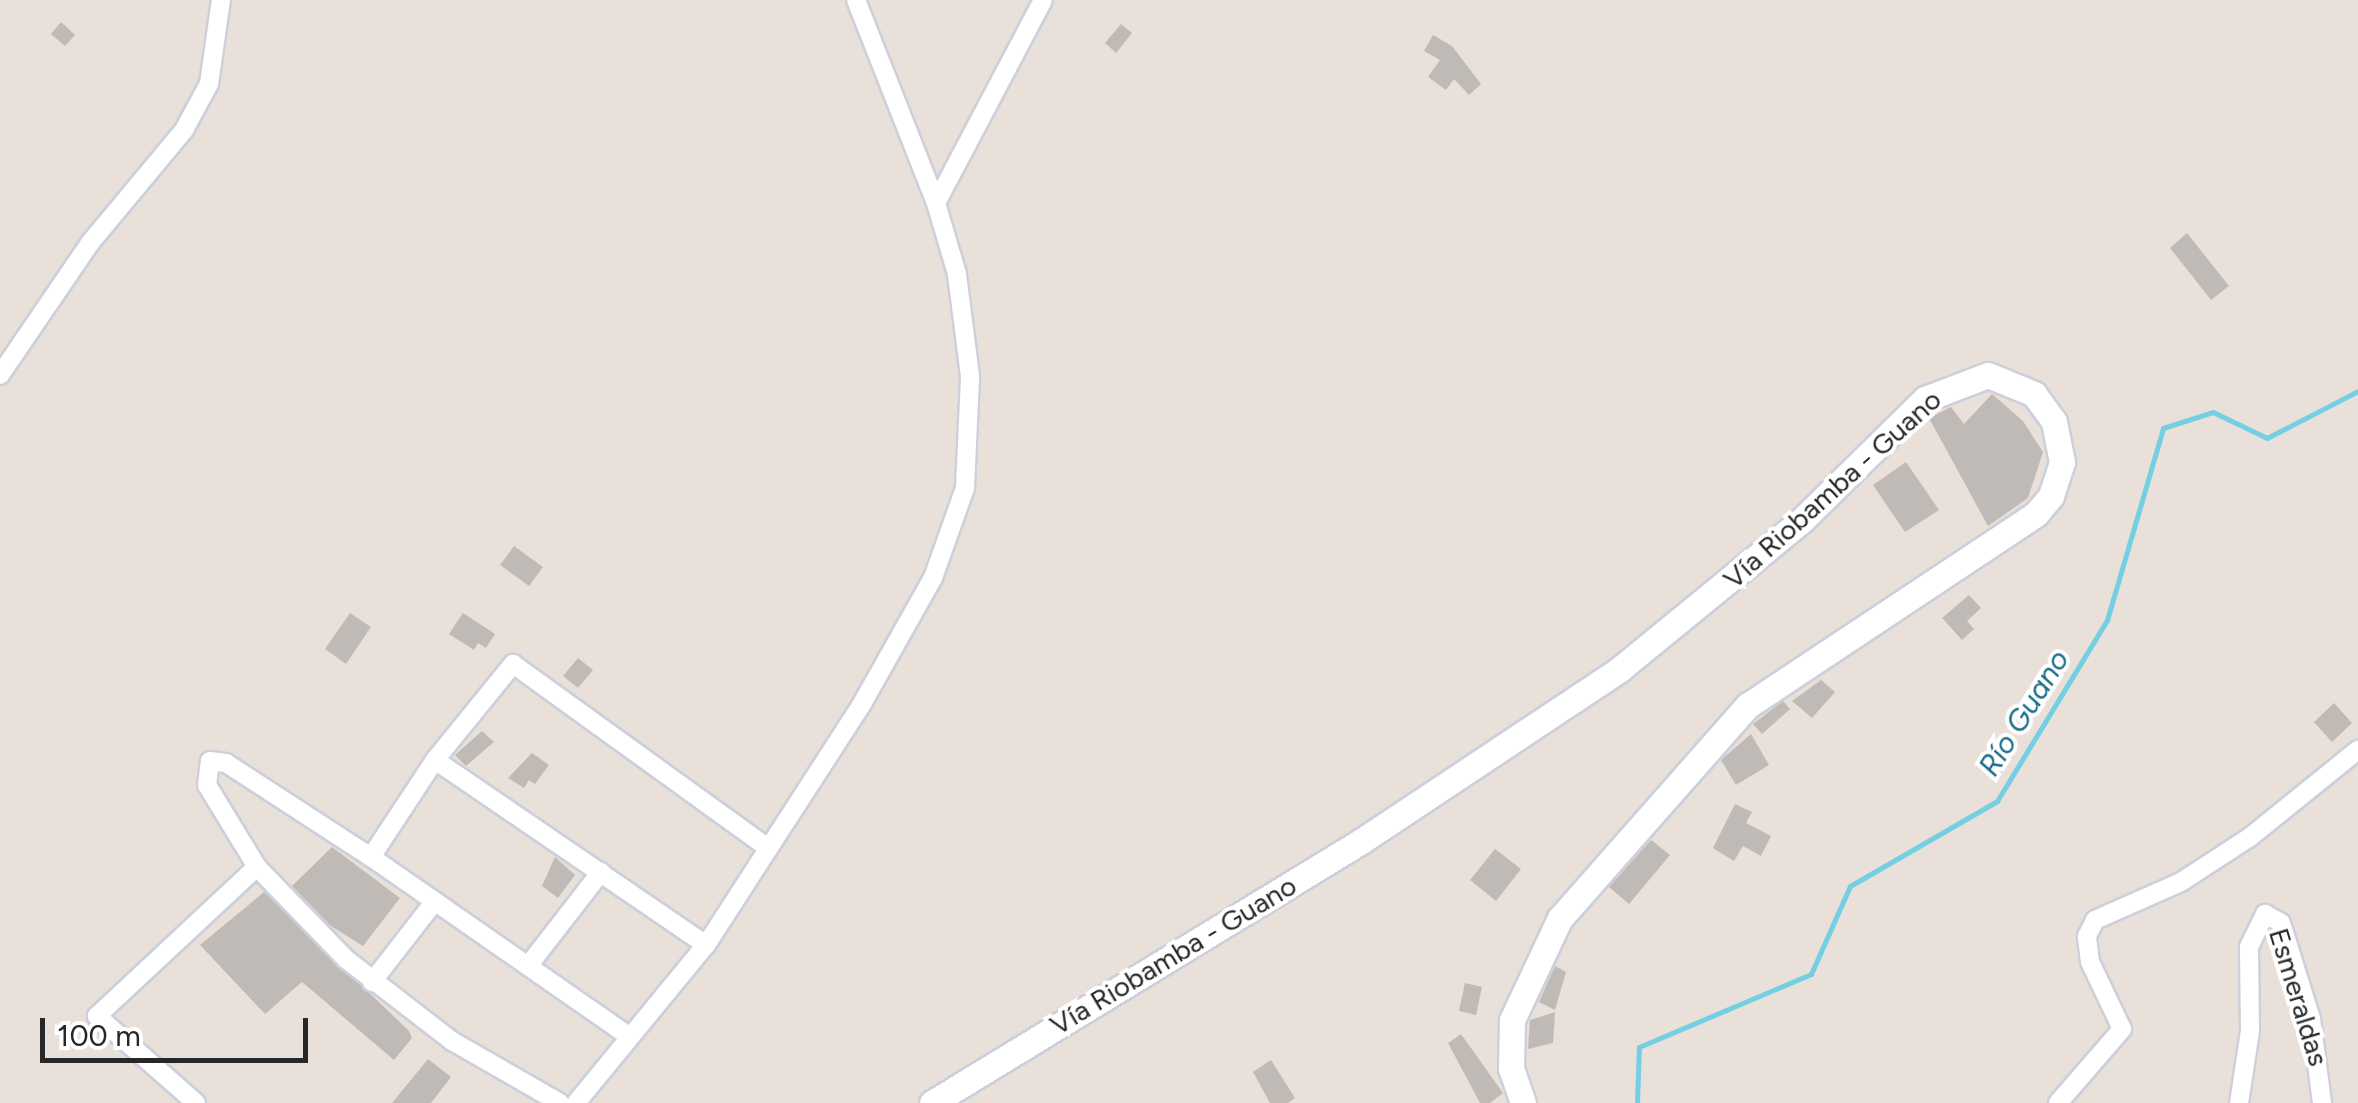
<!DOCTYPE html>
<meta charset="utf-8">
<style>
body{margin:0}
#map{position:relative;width:2358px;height:1103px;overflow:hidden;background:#e8e0d9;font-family:Figtree,sans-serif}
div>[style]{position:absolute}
.stream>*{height:5px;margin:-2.5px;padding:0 2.5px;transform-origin:2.5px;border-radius:2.5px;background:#74cfe3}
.building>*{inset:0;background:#c0bab6}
.roads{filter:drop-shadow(2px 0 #ccd0db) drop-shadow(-2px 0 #ccd0db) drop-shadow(0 2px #ccd0db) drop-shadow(0 -2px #ccd0db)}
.minor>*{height:18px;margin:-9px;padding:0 9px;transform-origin:9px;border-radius:9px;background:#fff}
.secondary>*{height:25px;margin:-12.5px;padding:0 12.5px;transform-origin:12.5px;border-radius:12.5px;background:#fff}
span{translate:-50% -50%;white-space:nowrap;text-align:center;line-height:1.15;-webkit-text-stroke:8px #fff;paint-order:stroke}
.street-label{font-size:28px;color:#272727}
.water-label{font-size:30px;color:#186c89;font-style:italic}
.scale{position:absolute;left:40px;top:1018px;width:268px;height:45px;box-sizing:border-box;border:5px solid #272727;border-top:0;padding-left:12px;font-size:30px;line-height:35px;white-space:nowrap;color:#272727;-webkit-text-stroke:8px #fff;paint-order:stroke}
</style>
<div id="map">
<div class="stream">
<div style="left:1637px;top:1103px;width:56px;rotate:-88deg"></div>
<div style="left:1639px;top:1047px;width:187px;rotate:-23deg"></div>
<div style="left:1811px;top:974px;width:96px;rotate:-66.1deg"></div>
<div style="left:1850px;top:886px;width:170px;rotate:-30deg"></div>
<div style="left:1997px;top:801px;width:212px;rotate:-58.7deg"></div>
<div style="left:2107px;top:620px;width:200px;rotate:-73.7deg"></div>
<div style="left:2163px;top:428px;width:52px;rotate:-17.7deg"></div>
<div style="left:2213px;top:412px;width:60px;rotate:25.7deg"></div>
<div style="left:2267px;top:438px;width:102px;rotate:-27.3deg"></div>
</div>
<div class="building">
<div style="clip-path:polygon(61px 22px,75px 35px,65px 46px,51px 34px)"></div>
<div style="clip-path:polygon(1121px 24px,1132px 33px,1116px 53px,1105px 43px)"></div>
<div style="clip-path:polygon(1433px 35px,1452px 46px,1481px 84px,1469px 95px,1454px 79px,1446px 90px,1428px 77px,1440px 60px,1424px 51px)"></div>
<div style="clip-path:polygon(2187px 233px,2229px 286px,2211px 300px,2170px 248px)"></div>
<div style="clip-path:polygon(1992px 394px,2023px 421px,2043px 452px,2028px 498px,1988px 526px,1929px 418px,1951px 407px,1964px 424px)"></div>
<div style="clip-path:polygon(1906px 462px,1939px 510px,1905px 532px,1873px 485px)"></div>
<div style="clip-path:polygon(514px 546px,543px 567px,529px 586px,500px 565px)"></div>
<div style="clip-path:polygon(1969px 595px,1981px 608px,1967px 621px,1974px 629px,1962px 640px,1942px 618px)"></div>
<div style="clip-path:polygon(350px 613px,371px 627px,346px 664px,325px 649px)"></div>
<div style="clip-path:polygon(463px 613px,495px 634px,486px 648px,478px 643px,474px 650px,449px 634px)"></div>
<div style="clip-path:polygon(578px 658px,593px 670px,578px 688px,563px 676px)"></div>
<div style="clip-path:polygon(1821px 680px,1835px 692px,1812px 718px,1792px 701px)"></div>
<div style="clip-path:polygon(1783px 701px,1790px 709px,1762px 734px,1753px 724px)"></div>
<div style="clip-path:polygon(2334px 703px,2352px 723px,2332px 742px,2314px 722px)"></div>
<div style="clip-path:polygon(482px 731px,494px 742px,466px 766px,455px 755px)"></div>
<div style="clip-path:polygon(1751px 734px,1769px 765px,1736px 785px,1721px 760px)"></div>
<div style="clip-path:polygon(532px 753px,549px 765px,535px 784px,529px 780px,524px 788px,508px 778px)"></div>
<div style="clip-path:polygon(1735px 804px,1752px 812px,1746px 823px,1771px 836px,1761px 856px,1743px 846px,1734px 861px,1713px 848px)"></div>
<div style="clip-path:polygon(1651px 840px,1670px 855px,1629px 904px,1609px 887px)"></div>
<div style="clip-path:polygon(332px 847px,400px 898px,363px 946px,331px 926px,292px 886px)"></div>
<div style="clip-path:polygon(1495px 849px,1521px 869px,1496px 901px,1470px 880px)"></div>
<div style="clip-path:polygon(555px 857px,575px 875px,558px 898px,542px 886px)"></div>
<div style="clip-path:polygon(264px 892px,409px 1031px,412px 1038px,394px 1060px,302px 982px,265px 1014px,200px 945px)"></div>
<div style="clip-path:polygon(1555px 966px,1566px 972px,1555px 1010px,1539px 1002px)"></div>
<div style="clip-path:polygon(1465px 983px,1482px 987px,1476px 1015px,1459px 1011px)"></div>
<div style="clip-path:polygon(1555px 1012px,1553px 1043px,1528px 1049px,1530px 1020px)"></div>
<div style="clip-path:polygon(1461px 1034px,1503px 1093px,1490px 1103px,1480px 1103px,1448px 1043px)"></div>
<div style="clip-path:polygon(428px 1059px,451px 1077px,431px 1103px,392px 1103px)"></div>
<div style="clip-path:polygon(1271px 1060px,1295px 1098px,1288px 1103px,1270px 1103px,1253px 1072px)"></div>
</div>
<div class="roads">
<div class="minor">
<div style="left:936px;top:203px;width:229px;rotate:-62.2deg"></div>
<div style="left:0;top:375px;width:160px;rotate:-55.7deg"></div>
<div style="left:90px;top:243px;width:147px;rotate:-50.2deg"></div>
<div style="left:184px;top:130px;width:52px;rotate:-61.5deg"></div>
<div style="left:209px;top:84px;width:85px;rotate:-81.9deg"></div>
<div style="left:435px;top:760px;width:328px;rotate:34.3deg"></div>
<div style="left:371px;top:857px;width:116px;rotate:-56.6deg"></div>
<div style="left:435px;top:760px;width:124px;rotate:-50.9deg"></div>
<div style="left:513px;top:664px;width:314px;rotate:35.8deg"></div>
<div style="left:528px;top:966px;width:119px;rotate:-52.2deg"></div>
<div style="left:372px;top:982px;width:101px;rotate:-52.2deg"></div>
<div style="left:196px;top:1103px;width:132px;rotate:-138.7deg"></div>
<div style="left:97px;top:1016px;width:219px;rotate:-43deg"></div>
<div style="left:560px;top:1103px;width:125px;rotate:-150.1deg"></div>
<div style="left:452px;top:1041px;width:134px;rotate:-142.3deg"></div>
<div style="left:346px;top:959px;width:128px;rotate:-134.1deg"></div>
<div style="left:257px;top:867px;width:96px;rotate:-121.4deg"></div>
<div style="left:207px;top:785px;width:24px;rotate:-83deg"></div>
<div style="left:210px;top:761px;width:16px;rotate:7deg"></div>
<div style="left:226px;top:763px;width:173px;rotate:33deg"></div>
<div style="left:371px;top:857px;width:315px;rotate:34.8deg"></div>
<div style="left:576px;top:1103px;width:205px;rotate:-50.6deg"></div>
<div style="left:706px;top:945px;width:289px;rotate:-57.1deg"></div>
<div style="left:863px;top:702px;width:142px;rotate:-60.6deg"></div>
<div style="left:933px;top:578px;width:96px;rotate:-70.4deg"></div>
<div style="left:965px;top:488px;width:112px;rotate:-87.4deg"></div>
<div style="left:970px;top:376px;width:103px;rotate:-97.3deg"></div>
<div style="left:957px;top:274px;width:74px;rotate:-106.5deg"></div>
<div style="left:936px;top:203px;width:218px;rotate:-111.5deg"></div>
<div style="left:2058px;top:1103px;width:98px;rotate:-49.1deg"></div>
<div style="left:2122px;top:1029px;width:74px;rotate:-115.5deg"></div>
<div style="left:2090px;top:962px;width:26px;rotate:-97deg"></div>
<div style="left:2087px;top:936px;width:18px;rotate:-63deg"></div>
<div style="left:2095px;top:920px;width:94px;rotate:-23.8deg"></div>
<div style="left:2181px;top:882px;width:82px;rotate:-33.1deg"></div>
<div style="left:2250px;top:837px;width:139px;rotate:-38.9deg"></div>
<div style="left:2239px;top:1103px;width:73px;rotate:-81.3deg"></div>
<div style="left:2250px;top:1031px;width:84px;rotate:-90.7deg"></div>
<div style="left:2249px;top:947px;width:37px;rotate:-64deg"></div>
<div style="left:2265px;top:914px;width:18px;rotate:29deg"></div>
<div style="left:2281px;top:923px;width:101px;rotate:72.6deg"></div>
<div style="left:2311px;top:1019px;width:85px;rotate:82.5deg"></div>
</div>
<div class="secondary">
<div style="left:932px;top:1103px;width:501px;rotate:-31.38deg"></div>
<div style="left:1360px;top:842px;width:312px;rotate:-33.6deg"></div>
<div style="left:1620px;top:669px;width:235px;rotate:-39.3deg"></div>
<div style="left:1802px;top:520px;width:173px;rotate:-44.5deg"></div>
<div style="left:1925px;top:399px;width:67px;rotate:-20.9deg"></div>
<div style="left:1988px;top:375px;width:50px;rotate:22.4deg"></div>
<div style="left:2034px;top:394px;width:34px;rotate:54deg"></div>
<div style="left:2054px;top:422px;width:41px;rotate:78.7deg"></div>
<div style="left:2062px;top:462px;width:36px;rotate:108deg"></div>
<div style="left:2051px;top:496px;width:23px;rotate:130deg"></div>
<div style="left:2036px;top:514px;width:346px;rotate:146.4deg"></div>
<div style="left:1748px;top:705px;width:284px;rotate:131.4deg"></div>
<div style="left:1560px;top:918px;width:113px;rotate:115.2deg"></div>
<div style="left:1512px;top:1020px;width:48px;rotate:91.2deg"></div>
<div style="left:1511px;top:1068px;width:37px;rotate:71deg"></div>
</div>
</div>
<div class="street-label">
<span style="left:1832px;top:489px;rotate:-42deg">Vía Riobamba - Guano</span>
<span style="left:1173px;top:955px;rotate:-31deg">Vía Riobamba - Guano</span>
<span style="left:2299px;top:997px;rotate:73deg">Esmeraldas</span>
</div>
<div class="water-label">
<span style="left:2024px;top:713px;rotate:-58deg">Río Guano</span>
</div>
<div class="scale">100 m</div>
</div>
